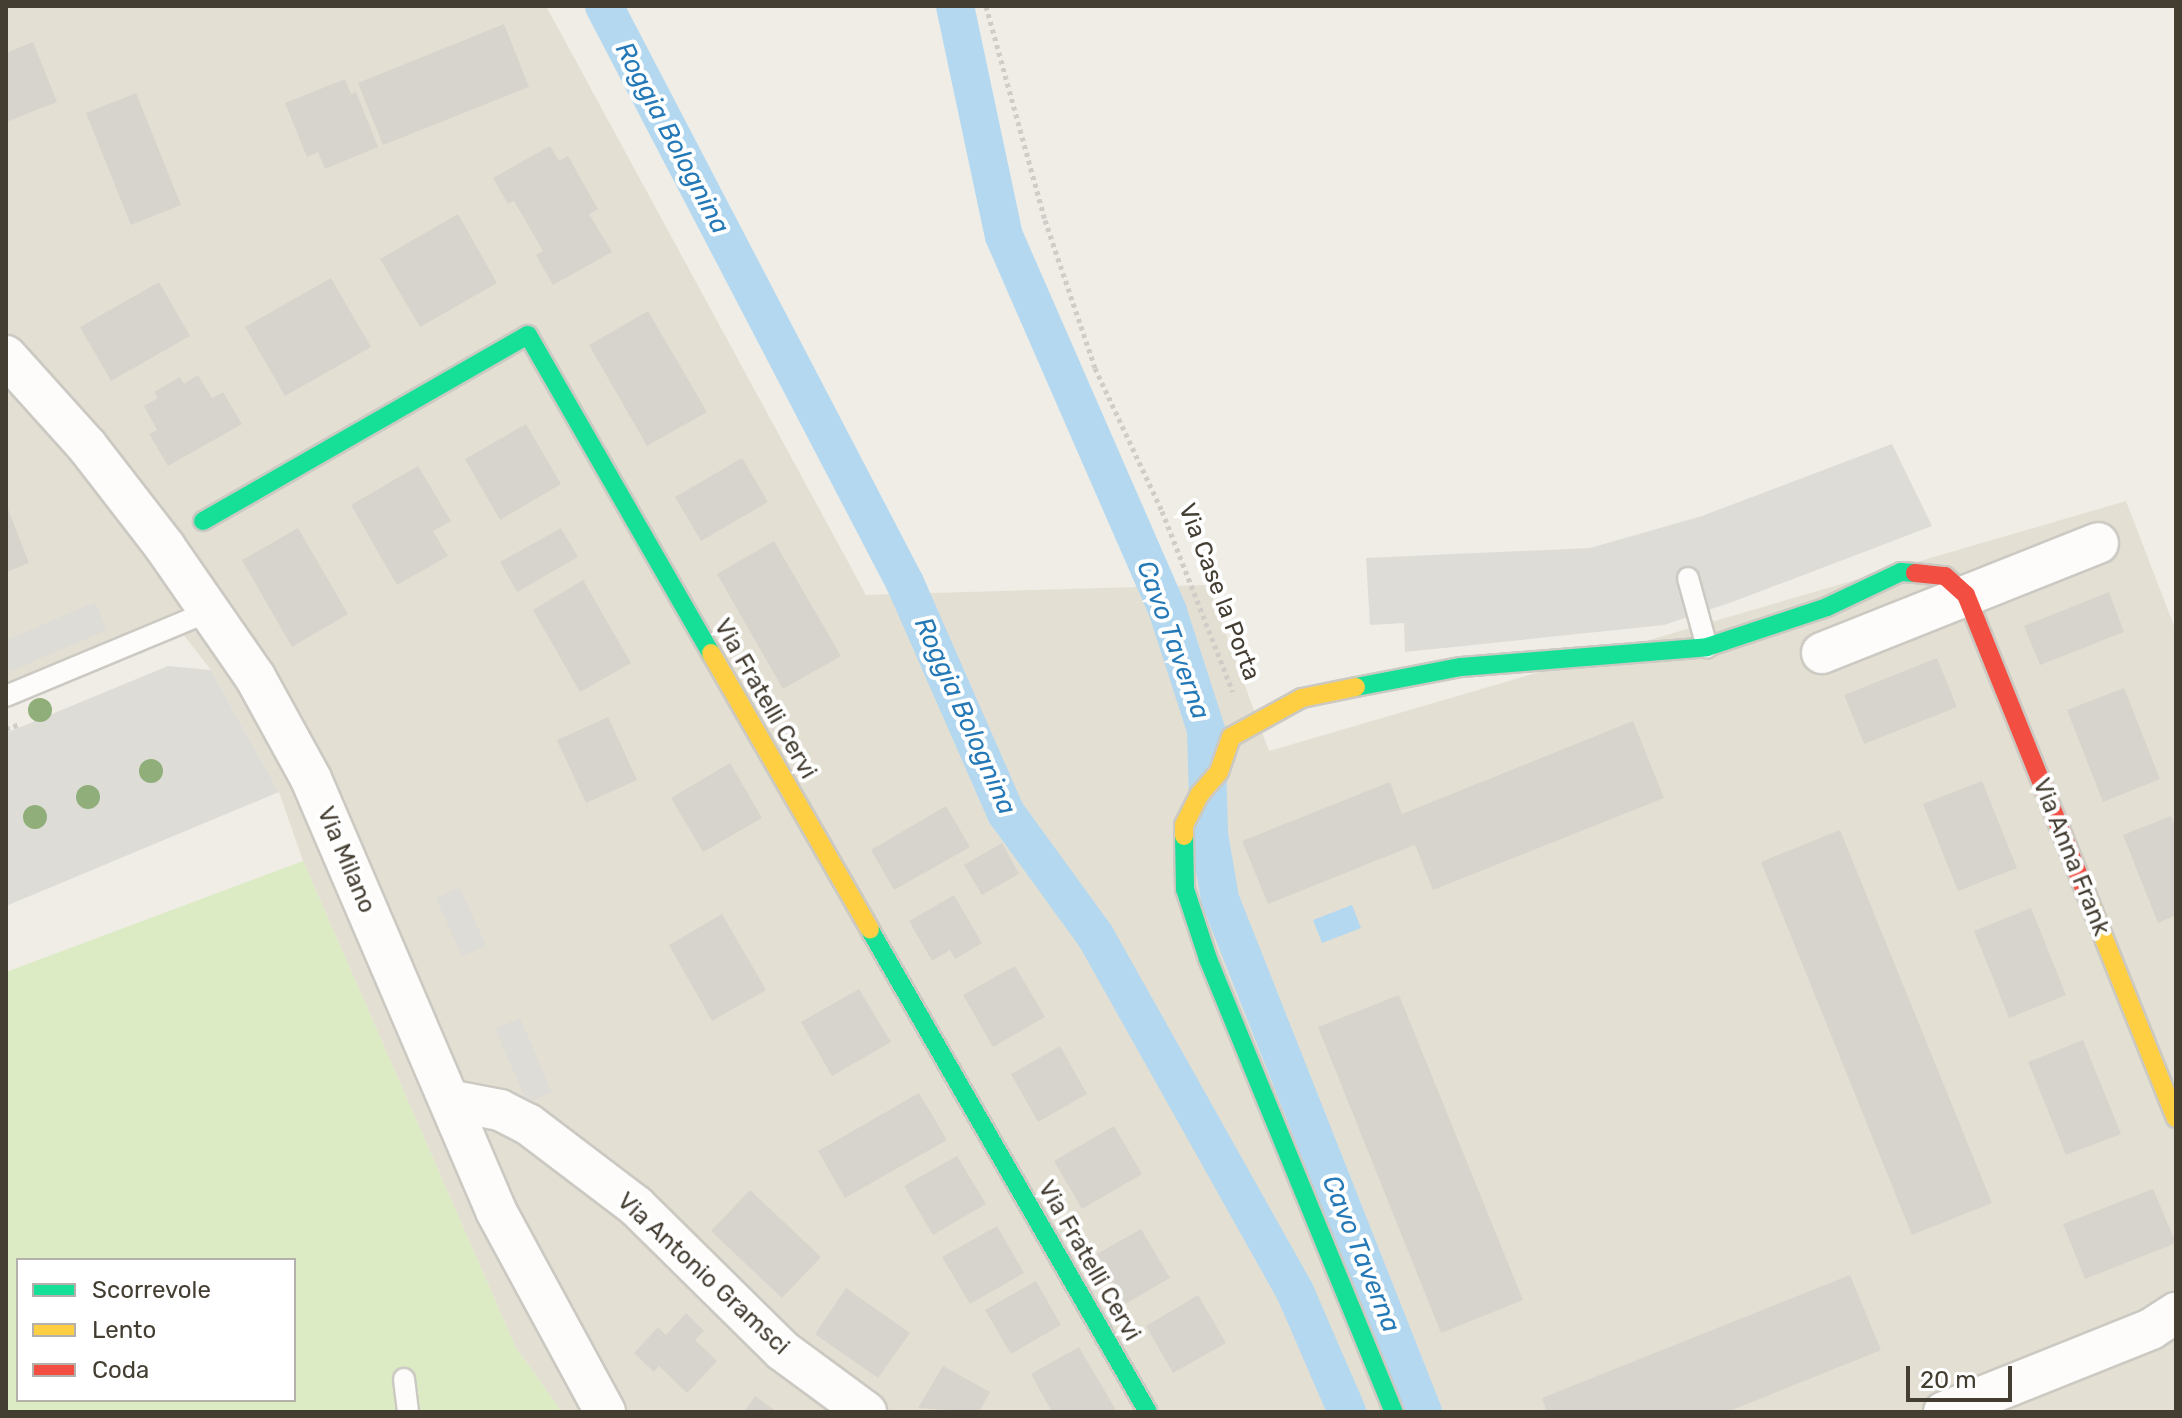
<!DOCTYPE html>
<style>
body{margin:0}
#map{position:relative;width:2182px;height:1418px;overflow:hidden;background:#efede6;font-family:Rubik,sans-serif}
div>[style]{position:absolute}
.residential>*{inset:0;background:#e4dfd3}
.green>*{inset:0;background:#dcebc3}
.parking>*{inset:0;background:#dedcd6}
.water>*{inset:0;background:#b3d8f0}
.canal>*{height:38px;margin:-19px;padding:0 19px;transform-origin:19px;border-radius:19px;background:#b3d8f0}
.building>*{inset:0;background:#d7d4cd}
.path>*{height:5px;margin-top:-2.5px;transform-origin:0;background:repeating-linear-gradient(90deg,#d0cdc9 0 4px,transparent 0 8px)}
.roads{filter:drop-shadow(2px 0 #cbc9c2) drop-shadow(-2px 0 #cbc9c2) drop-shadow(0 2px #cbc9c2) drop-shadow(0 -2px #cbc9c2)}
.lane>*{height:20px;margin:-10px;padding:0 10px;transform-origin:10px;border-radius:10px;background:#fdfcfb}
.street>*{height:40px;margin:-20px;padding:0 20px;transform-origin:20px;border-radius:20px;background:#fdfcfb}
.fast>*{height:18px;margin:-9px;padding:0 9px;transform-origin:9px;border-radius:9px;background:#16e098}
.slow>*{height:18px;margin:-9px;padding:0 9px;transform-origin:9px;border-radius:9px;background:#ffcf43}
.jam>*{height:18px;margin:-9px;padding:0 9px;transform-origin:9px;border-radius:9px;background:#f24e42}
.trees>*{width:24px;height:24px;margin:-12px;border-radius:50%;background:#90ae7a}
span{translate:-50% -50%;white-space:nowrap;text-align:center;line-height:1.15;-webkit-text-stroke:8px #fff;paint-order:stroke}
.street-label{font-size:24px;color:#443d32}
.water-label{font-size:26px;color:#2579b7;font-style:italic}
.frame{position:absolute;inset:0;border:8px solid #443d32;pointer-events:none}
.legend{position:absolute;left:16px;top:1258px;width:280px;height:144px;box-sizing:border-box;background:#fff;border:2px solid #b4b1ad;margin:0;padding:10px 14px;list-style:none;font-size:24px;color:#443d32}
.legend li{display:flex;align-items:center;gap:16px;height:40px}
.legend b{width:40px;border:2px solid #b4b1ad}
.scale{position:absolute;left:1906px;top:1366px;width:106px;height:36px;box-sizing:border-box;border:4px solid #443d32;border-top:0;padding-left:10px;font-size:24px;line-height:28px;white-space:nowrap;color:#443d32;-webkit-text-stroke:6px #fff;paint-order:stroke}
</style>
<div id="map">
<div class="residential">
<div style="clip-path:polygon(6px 6px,546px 6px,866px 595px,1208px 585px,1269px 751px,2126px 501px,2176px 631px,2176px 1412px,562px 1412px,516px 1348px,303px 861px,279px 792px,211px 670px,168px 615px,6px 683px)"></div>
</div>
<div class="green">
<div style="clip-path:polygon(evenodd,303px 861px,516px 1348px,562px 1412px,6px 1412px,6px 972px,303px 861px,18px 1260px,294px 1260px,294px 1400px,18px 1400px,18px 1260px)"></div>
</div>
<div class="parking">
<div style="clip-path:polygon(1892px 444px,1932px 526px,1735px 601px,1664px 625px,1405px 652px,1404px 623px,1370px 625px,1366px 558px,1590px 548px,1702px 516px)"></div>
<div style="clip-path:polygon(95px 602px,107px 630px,6px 673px,6px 640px)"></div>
<div style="clip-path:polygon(168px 666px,211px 670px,279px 792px,6px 906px,6px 733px)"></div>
<div style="clip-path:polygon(460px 887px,486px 946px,462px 957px,436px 898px)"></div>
<div style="clip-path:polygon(520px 1018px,552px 1092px,527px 1103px,495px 1029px)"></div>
</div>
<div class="water">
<div style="clip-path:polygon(1352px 905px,1361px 928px,1322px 943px,1313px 920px)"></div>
</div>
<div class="canal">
<div style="left:604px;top:6px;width:651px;rotate:62.45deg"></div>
<div style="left:905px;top:583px;width:251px;rotate:66.3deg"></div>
<div style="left:1006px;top:813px;width:153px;rotate:54deg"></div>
<div style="left:1096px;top:937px;width:409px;rotate:60.7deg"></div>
<div style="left:1296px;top:1294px;width:129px;rotate:66.6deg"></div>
<div style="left:955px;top:6px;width:235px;rotate:78deg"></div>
<div style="left:1004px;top:236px;width:410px;rotate:66.4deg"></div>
<div style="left:1168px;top:612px;width:124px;rotate:72.1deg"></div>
<div style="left:1206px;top:730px;width:104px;rotate:88.3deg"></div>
<div style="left:1209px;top:834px;width:66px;rotate:80.4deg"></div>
<div style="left:1220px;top:899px;width:552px;rotate:68.41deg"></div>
</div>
<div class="building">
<div style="clip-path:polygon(504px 24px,529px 87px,383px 145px,358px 83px)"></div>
<div style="clip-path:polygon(33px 42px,57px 102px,6px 122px,6px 53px)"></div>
<div style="clip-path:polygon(345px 79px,351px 94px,356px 92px,378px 147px,325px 169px,318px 152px,307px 157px,285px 103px)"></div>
<div style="clip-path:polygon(136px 93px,181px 205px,131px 225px,86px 113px)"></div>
<div style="clip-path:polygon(550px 146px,559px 161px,568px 156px,598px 209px,589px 214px,612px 252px,553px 285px,536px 255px,543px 251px,514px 201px,508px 204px,493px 178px)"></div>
<div style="clip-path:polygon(458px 214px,497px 283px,420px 327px,380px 259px)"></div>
<div style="clip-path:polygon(331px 278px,371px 347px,285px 396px,245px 327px)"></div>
<div style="clip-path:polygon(159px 282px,190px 336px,111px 381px,80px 327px)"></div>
<div style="clip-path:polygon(648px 311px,707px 412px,647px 446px,589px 345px)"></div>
<div style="clip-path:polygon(198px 375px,212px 398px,223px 392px,242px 424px,168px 466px,149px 434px,157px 430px,144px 406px,158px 398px,154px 392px,180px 377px,184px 384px)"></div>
<div style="clip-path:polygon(526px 424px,561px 484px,500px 520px,465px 459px)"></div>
<div style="clip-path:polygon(742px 458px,768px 502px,701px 541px,675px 497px)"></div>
<div style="clip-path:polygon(418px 466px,451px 521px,433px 531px,448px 556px,397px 585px,351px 505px)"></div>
<div style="clip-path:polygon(6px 504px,29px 563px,6px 572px)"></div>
<div style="clip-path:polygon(298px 528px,348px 614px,292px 647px,242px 560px)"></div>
<div style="clip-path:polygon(561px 528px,578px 557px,517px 592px,500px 562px)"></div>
<div style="clip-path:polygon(774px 541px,841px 656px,783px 689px,717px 574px)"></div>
<div style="clip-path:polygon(583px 580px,631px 663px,580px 692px,533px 610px)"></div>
<div style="clip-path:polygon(2109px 592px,2124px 632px,2040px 665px,2024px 626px)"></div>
<div style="clip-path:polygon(1937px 658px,1957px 707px,1864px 744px,1844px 695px)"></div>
<div style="clip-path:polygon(2124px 688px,2160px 779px,2103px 802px,2067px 710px)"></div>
<div style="clip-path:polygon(608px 717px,637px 780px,586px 803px,557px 740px)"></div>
<div style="clip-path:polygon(1633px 721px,1664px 798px,1433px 890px,1415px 845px,1268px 904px,1242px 841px,1390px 782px,1402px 814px)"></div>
<div style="clip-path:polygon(730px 763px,762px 818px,703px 852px,671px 798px)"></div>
<div style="clip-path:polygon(1982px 781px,2017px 868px,1958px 891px,1923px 804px)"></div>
<div style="clip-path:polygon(946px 806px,970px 847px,894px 890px,871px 850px)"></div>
<div style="clip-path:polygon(2171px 816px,2176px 828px,2176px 915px,2158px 923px,2123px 835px)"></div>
<div style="clip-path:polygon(1840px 830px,1992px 1203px,1912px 1235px,1761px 862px)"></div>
<div style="clip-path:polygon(1002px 843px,1019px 874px,982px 895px,964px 865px)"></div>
<div style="clip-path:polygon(954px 895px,982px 943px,955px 959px,950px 950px,932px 961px,909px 921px)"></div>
<div style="clip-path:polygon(2031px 908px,2066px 995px,2009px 1018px,1974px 931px)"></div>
<div style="clip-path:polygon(722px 914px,766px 990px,712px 1021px,669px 945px)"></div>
<div style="clip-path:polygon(1015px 966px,1045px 1017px,993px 1047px,963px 995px)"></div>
<div style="clip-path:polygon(859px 989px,891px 1042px,832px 1076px,801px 1022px)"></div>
<div style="clip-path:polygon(1399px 995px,1523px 1300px,1441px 1333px,1318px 1027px)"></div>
<div style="clip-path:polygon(2083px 1040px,2121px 1134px,2066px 1155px,2028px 1062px)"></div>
<div style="clip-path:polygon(1060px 1046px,1087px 1094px,1038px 1122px,1011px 1074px)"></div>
<div style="clip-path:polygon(919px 1093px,947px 1140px,845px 1198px,818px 1151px)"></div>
<div style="clip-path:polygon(1114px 1126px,1142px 1174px,1082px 1209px,1054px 1161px)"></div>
<div style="clip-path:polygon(957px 1156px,986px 1204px,933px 1235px,904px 1186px)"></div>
<div style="clip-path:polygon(2153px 1189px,2176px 1243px,2085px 1279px,2063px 1224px)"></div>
<div style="clip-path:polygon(750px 1190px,821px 1257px,782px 1298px,711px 1231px)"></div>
<div style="clip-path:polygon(997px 1226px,1024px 1273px,970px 1304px,942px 1257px)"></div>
<div style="clip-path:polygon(1141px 1229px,1170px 1278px,1125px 1304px,1097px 1254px)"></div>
<div style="clip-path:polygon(1850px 1275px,1881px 1350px,1727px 1412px,1547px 1412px,1542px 1398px)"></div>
<div style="clip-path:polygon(1036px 1281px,1061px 1325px,1011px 1354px,985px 1310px)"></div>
<div style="clip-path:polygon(846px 1288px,910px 1333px,878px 1378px,815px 1334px)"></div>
<div style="clip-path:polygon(1198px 1295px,1226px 1343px,1173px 1373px,1146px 1326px)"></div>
<div style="clip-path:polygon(686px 1313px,704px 1331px,695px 1340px,717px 1361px,687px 1393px,659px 1366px,654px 1372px,634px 1353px,658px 1327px,666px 1335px)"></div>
<div style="clip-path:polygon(1079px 1347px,1117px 1412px,1052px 1412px,1031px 1374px)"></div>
<div style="clip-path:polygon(943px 1366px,990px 1392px,979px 1412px,918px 1408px)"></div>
<div style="clip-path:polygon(755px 1396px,777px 1412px,744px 1412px)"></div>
</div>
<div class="path">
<div style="left:986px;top:6px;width:222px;rotate:74.6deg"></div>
<div style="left:1045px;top:220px;width:156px;rotate:71.3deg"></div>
<div style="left:1095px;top:368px;width:158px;rotate:64.9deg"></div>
<div style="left:1162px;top:511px;width:194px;rotate:68.6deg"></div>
<div style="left:6px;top:729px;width:15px;rotate:-20deg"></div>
</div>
<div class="roads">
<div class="lane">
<div style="left:1688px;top:578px;width:72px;rotate:74.6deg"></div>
<div style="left:6px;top:696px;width:224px;rotate:-22.6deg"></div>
<div style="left:404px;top:1379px;width:33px;rotate:83deg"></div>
</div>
<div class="street">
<div style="left:6px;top:356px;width:121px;rotate:48deg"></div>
<div style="left:87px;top:446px;width:128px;rotate:52.3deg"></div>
<div style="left:165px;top:547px;width:158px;rotate:55.3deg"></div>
<div style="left:255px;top:677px;width:116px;rotate:61.2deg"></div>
<div style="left:311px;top:779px;width:470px;rotate:66.8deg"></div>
<div style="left:496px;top:1211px;width:229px;rotate:61.5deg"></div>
<div style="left:1822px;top:653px;width:297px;rotate:-21.7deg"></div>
<div style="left:453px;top:1101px;width:48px;rotate:10.8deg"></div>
<div style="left:500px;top:1110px;width:31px;rotate:27deg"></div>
<div style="left:528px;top:1124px;width:136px;rotate:37.2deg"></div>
<div style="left:636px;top:1206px;width:206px;rotate:44.6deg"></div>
<div style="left:783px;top:1351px;width:103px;rotate:36.3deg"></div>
<div style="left:1944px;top:1412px;width:223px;rotate:-21.8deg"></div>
<div style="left:2151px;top:1329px;width:30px;rotate:-33deg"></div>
</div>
<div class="fast">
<div style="left:203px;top:521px;width:374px;rotate:-29.8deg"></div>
<div style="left:528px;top:335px;width:367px;rotate:60.1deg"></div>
<div style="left:1356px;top:687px;width:107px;rotate:-10.8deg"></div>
<div style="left:1461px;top:667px;width:247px;rotate:-4.6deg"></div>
<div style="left:1707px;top:647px;width:126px;rotate:-18.4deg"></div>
<div style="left:1827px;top:607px;width:82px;rotate:-25.3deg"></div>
<div style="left:1901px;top:572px;width:14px;rotate:4deg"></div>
<div style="left:1184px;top:836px;width:53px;rotate:88.9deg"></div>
<div style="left:1185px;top:889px;width:74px;rotate:71.8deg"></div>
<div style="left:1208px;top:959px;width:490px;rotate:67.7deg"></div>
<div style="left:870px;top:930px;width:556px;rotate:60.03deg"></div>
</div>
<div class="slow">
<div style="left:711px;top:653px;width:319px;rotate:60.1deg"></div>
<div style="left:1184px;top:836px;width:11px;rotate:-90deg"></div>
<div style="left:1184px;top:825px;width:34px;rotate:-63deg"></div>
<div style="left:1199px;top:795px;width:30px;rotate:-49deg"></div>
<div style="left:1219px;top:772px;width:37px;rotate:-71deg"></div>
<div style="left:1231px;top:737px;width:81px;rotate:-28.8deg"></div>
<div style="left:1302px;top:698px;width:55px;rotate:-11.5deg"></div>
<div style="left:2087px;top:896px;width:239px;rotate:68.2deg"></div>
</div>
<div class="jam">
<div style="left:1915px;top:573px;width:30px;rotate:6deg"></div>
<div style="left:1945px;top:576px;width:28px;rotate:42deg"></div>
<div style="left:1966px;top:595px;width:324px;rotate:68.1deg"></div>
</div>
</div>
<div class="trees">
<div style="left:40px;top:710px"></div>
<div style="left:151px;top:771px"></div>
<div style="left:88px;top:797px"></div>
<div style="left:35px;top:817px"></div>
</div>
<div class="street-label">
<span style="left:1219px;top:592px;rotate:69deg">Via Case la Porta</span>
<span style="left:765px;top:699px;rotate:60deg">Via Fratelli Cervi</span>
<span style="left:2071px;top:857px;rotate:68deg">Via Anna Frank</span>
<span style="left:346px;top:860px;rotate:67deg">Via Milano</span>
<span style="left:1089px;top:1261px;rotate:60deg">Via Fratelli Cervi</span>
<span style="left:703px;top:1274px;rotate:43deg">Via Antonio Gramsci</span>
</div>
<div class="water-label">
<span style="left:672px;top:138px;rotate:62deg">Roggia Bolognina</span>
<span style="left:1173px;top:640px;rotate:70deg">Cavo Taverna</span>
<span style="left:965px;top:716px;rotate:66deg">Roggia Bolognina</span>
<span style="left:1361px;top:1254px;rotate:68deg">Cavo Taverna</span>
</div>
<div class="frame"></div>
<ul class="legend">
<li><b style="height:10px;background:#16e098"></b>Scorrevole</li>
<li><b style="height:10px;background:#ffcf43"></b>Lento</li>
<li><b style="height:10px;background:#f24e42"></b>Coda</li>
</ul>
<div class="scale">20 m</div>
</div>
